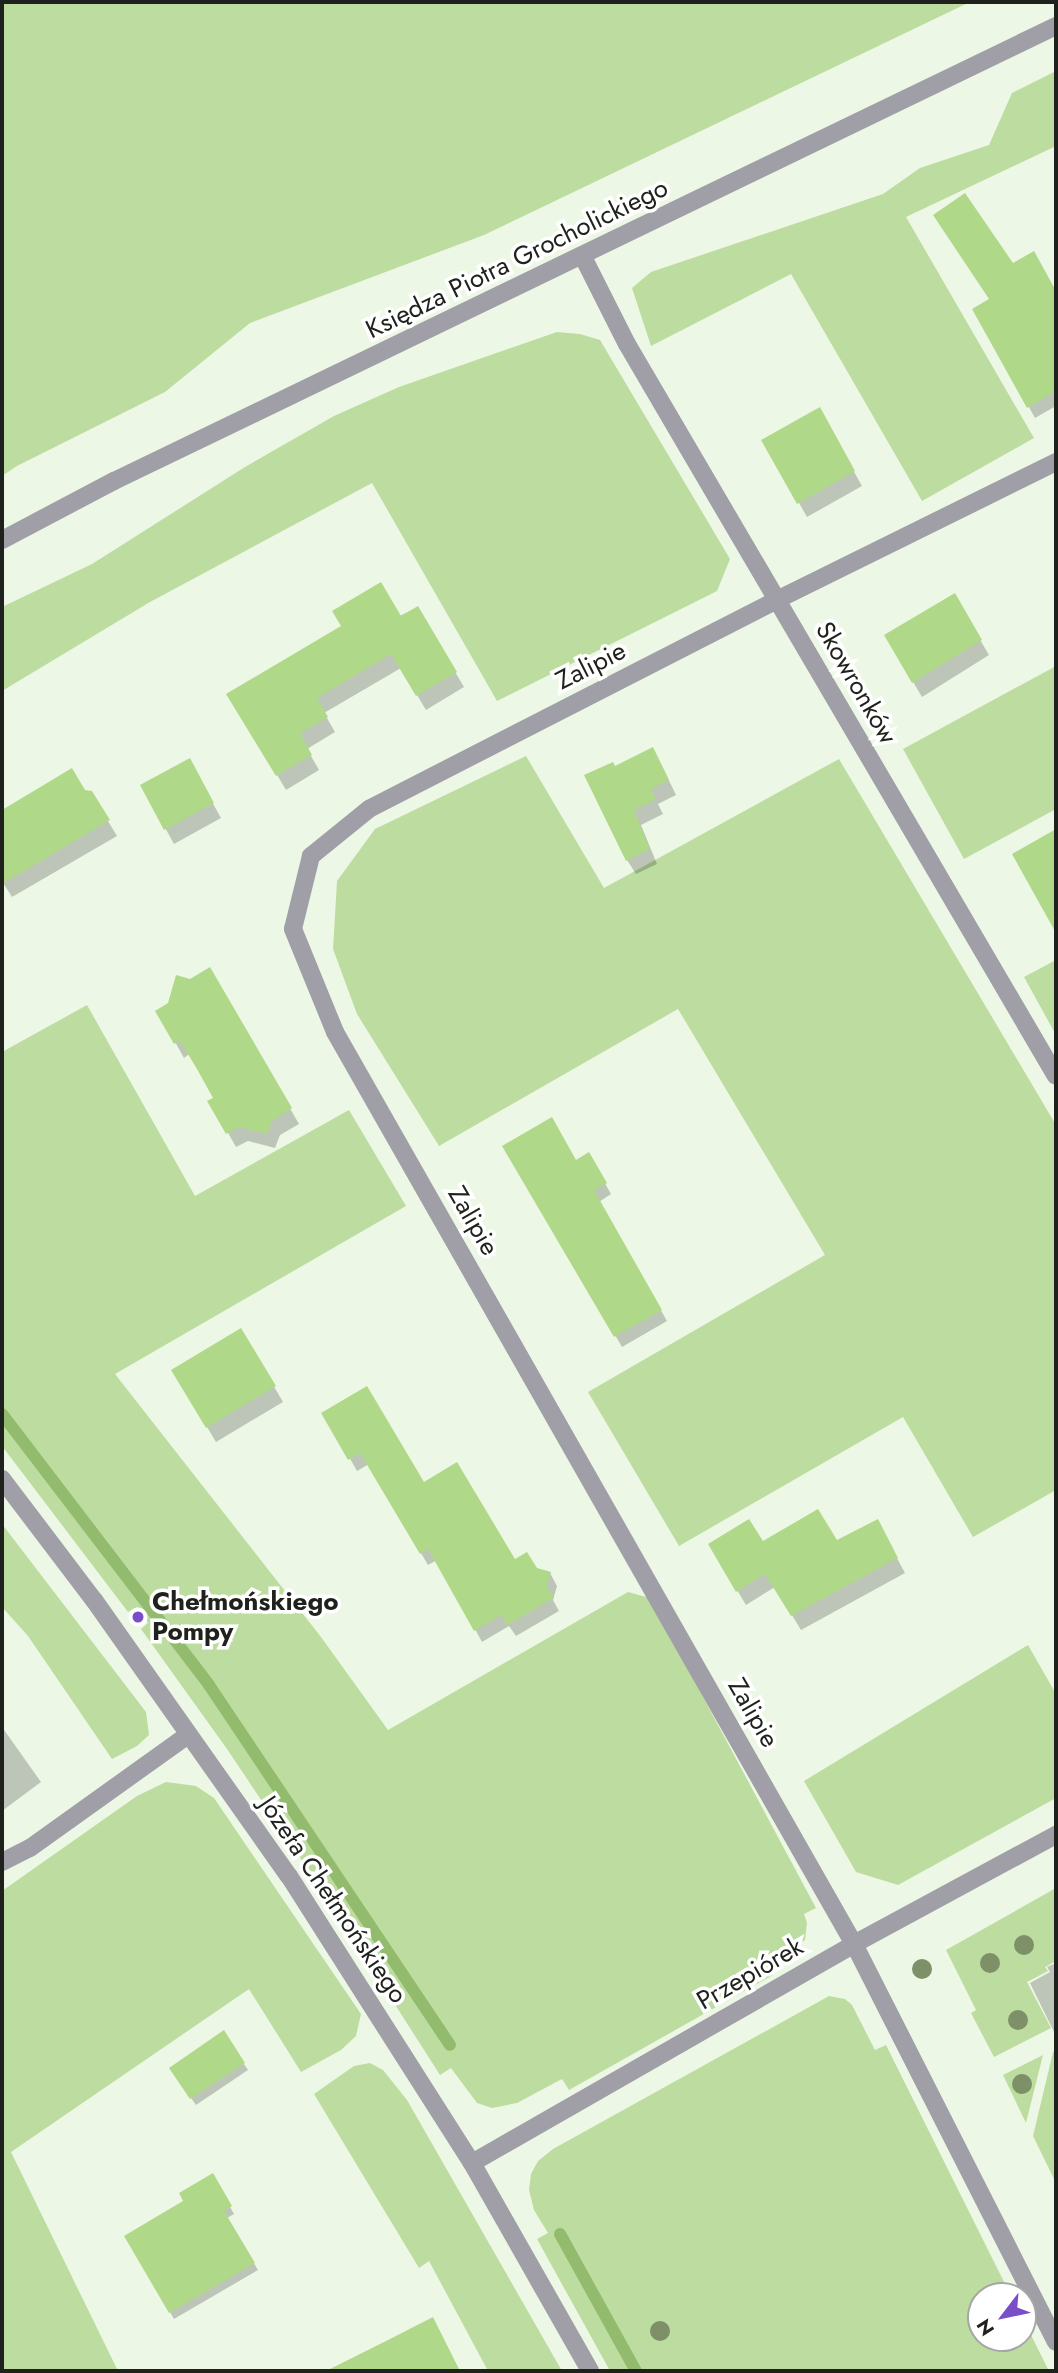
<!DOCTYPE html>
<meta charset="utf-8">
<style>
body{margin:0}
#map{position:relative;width:1058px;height:2373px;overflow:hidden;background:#edf7e6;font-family:Jost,sans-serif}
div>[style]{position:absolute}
.green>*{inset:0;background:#bcdd9f}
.shadow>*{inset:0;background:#0003}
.stream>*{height:12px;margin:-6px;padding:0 6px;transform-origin:6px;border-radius:6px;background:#93bb6d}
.building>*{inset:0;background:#afd888}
.minor>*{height:18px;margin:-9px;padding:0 9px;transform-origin:9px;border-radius:9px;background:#a09ea6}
.tertiary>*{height:18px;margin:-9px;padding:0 9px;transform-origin:9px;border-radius:9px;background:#a09ea6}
.trees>*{width:20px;height:20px;margin:-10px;border-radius:50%;background:#7d9068}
.dots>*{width:19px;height:19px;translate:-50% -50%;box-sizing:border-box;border:4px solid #fff;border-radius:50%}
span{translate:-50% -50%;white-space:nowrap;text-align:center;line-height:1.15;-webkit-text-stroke:7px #fff;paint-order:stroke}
.street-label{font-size:26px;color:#1f221c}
.poi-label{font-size:26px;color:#1f221c;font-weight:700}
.left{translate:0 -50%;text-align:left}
.frame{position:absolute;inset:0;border:4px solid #1f221c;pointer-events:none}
.north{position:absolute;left:967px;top:2282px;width:70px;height:70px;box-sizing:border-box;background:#fff;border:2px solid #a5a7a4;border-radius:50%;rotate:238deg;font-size:19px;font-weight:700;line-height:28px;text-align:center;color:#1f221c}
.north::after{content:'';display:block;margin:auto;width:24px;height:32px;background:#7a4ec6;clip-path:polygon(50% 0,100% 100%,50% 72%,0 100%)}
</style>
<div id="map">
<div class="green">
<div style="clip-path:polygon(2px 2px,970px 2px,484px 235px,250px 323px,165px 392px,17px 466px,2px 476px)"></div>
<div style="clip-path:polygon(1056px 71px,1056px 146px,906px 217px,1034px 438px,922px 501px,791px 274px,651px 346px,632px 288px,651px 272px,883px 194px,920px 168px,989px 145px,1012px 93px)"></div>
<div style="clip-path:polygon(557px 332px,580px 334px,600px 340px,730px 559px,717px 591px,497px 701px,372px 483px,150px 602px,2px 691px,2px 607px,92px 564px,245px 467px,334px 416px,399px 387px)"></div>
<div style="clip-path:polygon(1056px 666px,1056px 809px,964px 859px,903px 749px)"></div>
<div style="clip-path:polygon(526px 756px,604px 888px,839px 759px,1056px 1125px,1056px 1490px,973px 1537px,903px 1417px,679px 1546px,588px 1392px,825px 1255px,678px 1009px,439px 1146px,357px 1014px,333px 949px,337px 881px,375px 829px)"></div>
<div style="clip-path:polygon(1056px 960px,1056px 1035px,1024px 977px)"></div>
<div style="clip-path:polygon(87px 1005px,195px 1196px,349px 1110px,406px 1206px,115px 1374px,321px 1637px,388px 1730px,628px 1592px,650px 1598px,816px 1908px,804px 1914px,807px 1923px,805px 1940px,766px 1964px,773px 1975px,569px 2090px,562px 2079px,517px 2103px,492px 2108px,477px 2103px,451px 2068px,440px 2075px,327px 1898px,227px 1749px,141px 1629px,148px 1623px,137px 1607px,128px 1612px,2px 1446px,2px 1052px)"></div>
<div style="clip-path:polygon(2px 1524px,146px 1712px,149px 1735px,137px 1746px,112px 1759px,28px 1636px,2px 1607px)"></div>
<div style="clip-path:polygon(1028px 1645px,1056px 1694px,1056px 1798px,898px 1885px,856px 1872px,804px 1781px)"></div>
<div style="clip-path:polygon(166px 1782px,196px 1786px,214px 1798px,361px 2014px,356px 2036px,341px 2050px,301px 2072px,249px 1989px,11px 2152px,118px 2371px,2px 2371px,2px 1891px,137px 1796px)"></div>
<div style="clip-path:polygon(1056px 1888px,1056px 1961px,1045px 1967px,1048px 1971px,1027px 1982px,1051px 2028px,994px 2057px,971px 2013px,976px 2010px,946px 1950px)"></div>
<div style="clip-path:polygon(829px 1996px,845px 1999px,852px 2005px,875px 2050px,886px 2045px,1011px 2296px,981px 2296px,981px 2338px,1023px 2338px,1023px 2319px,1049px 2371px,610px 2371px,537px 2239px,548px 2233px,534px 2210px,529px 2190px,531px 2174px,538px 2161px,553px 2149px)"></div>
<div style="clip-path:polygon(1056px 2050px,1056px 2183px,1033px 2136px,1053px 2052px)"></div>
<div style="clip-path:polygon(1043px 2055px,1026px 2123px,1003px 2075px)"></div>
<div style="clip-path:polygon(370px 2063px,383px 2070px,407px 2100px,562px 2371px,488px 2371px,429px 2261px,419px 2268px,314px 2094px,354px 2066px)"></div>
</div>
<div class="shadow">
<div style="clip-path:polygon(1033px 253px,1056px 294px,1056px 406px,1035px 418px,974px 309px,991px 300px,1012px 265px)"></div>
<div style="clip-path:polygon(819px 409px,862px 486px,807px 517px,763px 440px)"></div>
<div style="clip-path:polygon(954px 596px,989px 655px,922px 697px,886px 636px)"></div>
<div style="clip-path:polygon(417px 608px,464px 687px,426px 710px,401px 668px,324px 713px,335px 732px,307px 749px,319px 770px,286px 790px,229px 694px)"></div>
<div style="clip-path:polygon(661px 764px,676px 795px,658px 804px,663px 814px,641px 825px,657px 864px,636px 874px,627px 860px,615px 768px)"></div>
<div style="clip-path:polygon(71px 771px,83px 791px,91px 793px,117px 836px,12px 897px,2px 881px,2px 812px)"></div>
<div style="clip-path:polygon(197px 775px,221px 818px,174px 844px,142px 786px)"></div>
<div style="clip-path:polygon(210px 969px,299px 1124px,280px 1135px,275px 1148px,248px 1141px,236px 1147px,210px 1101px,215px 1098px,189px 1054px,184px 1058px,158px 1011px,169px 1005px,190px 981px)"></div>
<div style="clip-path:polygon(505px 1146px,576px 1162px,589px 1155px,611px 1194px,599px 1202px,667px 1321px,622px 1347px)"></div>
<div style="clip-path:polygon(241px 1330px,283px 1402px,216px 1442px,173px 1370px)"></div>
<div style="clip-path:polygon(324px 1413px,423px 1484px,514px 1561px,550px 1573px,557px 1586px,553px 1600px,559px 1611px,516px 1636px,509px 1626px,482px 1642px,437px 1560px,428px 1565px,369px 1464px,357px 1471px)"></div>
<div style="clip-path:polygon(885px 1536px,905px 1573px,801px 1630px,775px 1587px,746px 1605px,710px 1545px,836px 1542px)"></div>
<div style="clip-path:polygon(2px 1727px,41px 1782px,2px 1811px)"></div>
<div style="clip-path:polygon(1056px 1963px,1056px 2036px,1030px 1983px,1050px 1972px,1047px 1967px)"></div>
<div style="clip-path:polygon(244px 2064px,248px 2070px,196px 2105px,175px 2075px)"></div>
<div style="clip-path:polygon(212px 2175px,234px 2214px,227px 2218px,258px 2270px,174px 2319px,126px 2236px,186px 2202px)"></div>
</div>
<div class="stream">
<div style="left:2px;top:1414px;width:341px;rotate:52.6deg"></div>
<div style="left:209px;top:1685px;width:433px;rotate:56.2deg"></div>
<div style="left:560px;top:2234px;width:157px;rotate:61deg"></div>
</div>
<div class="building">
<div style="clip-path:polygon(965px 193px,1013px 263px,1034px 251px,1056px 291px,1056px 391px,1027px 408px,972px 309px,989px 299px,933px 215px)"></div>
<div style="clip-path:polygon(820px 407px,855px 471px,797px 504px,761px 440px)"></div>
<div style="clip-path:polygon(381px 582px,401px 616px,418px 606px,457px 672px,416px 696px,391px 654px,317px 698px,328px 717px,300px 733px,312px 755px,276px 776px,226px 694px,341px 626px,332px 611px)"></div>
<div style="clip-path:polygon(955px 593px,982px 640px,912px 683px,884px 635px)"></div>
<div style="clip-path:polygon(653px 747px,669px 780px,651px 789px,656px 799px,634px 810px,650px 849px,626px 861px,584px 775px,613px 762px,615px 766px)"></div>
<div style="clip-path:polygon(190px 758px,214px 803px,164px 830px,140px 785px)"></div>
<div style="clip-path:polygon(72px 768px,85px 790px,92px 791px,110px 820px,2px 884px,2px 810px)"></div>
<div style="clip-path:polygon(1056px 829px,1056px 933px,1012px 854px)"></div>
<div style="clip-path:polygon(210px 967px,292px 1108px,272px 1121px,267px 1134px,239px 1127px,226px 1134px,207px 1101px,213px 1098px,197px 1069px,180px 1041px,174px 1044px,155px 1011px,168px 1003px,176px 975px,190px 979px)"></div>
<div style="clip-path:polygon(552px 1117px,576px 1160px,589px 1152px,607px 1183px,594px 1190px,662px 1310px,614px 1337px,502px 1146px)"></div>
<div style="clip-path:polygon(241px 1328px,276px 1386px,206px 1428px,171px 1370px)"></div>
<div style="clip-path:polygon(367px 1386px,424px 1482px,457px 1462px,515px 1559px,527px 1552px,537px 1568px,551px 1572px,547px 1586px,554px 1598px,507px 1625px,501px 1615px,474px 1631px,428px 1549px,420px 1554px,360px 1453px,348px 1460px,321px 1413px)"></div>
<div style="clip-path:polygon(818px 1509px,837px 1540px,878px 1519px,898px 1558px,791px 1616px,765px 1574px,736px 1592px,708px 1544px,749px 1519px,763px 1541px)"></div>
<div style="clip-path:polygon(224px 2030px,245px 2063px,190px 2099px,169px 2068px)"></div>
<div style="clip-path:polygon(213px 2173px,232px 2206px,224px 2211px,255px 2263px,169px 2313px,124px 2236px,183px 2201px,179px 2193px)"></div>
<div style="clip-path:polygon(433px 2317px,460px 2371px,326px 2371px,394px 2337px)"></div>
</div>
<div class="minor">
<div style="left:583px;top:257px;width:97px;rotate:63.2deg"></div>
<div style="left:627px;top:344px;width:848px;rotate:59.63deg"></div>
<div style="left:1056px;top:462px;width:311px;rotate:153.7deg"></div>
<div style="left:777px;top:600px;width:458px;rotate:152.9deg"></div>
<div style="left:369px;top:809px;width:75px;rotate:141deg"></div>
<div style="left:311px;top:856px;width:75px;rotate:103.9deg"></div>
<div style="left:293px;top:929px;width:111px;rotate:67.8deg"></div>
<div style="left:335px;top:1032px;width:1049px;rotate:60.36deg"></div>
<div style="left:854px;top:1944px;width:446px;rotate:63.1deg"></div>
<div style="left:2px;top:1862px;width:31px;rotate:-27deg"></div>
<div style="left:30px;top:1848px;width:194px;rotate:-35.6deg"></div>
<div style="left:472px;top:2163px;width:440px;rotate:-29.8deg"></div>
<div style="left:854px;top:1944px;width:230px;rotate:-28.4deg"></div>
</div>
<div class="tertiary">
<div style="left:2px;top:540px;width:127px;rotate:-27.8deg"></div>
<div style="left:114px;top:481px;width:1046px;rotate:-25.78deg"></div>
<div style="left:2px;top:1479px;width:152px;rotate:52.8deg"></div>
<div style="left:94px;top:1600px;width:338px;rotate:54.8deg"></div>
<div style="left:289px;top:1876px;width:340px;rotate:57.5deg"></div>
<div style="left:472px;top:2163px;width:239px;rotate:60.4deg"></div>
</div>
<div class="trees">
<div style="left:1024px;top:1945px"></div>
<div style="left:990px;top:1963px"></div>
<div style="left:922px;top:1969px"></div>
<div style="left:1018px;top:2020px"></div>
<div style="left:1022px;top:2084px"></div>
<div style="left:660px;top:2331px"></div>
</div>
<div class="dots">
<div style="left:138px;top:1617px;background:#7a4ec6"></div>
</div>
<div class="street-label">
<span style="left:517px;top:259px;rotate:-26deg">Księdza Piotra Grocholickiego</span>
<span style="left:591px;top:666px;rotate:-27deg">Zalipie</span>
<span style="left:856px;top:683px;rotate:60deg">Skowronków</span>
<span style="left:473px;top:1221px;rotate:60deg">Zalipie</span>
<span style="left:753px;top:1713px;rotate:60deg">Zalipie</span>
<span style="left:333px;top:1900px;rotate:56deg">Józefa Chełmońskiego</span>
<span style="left:750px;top:1974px;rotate:-30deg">Przepiórek</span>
</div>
<div class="poi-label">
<span class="left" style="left:152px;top:1617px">Chełmońskiego<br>Pompy</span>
</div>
<div class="frame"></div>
<div class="north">N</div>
</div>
